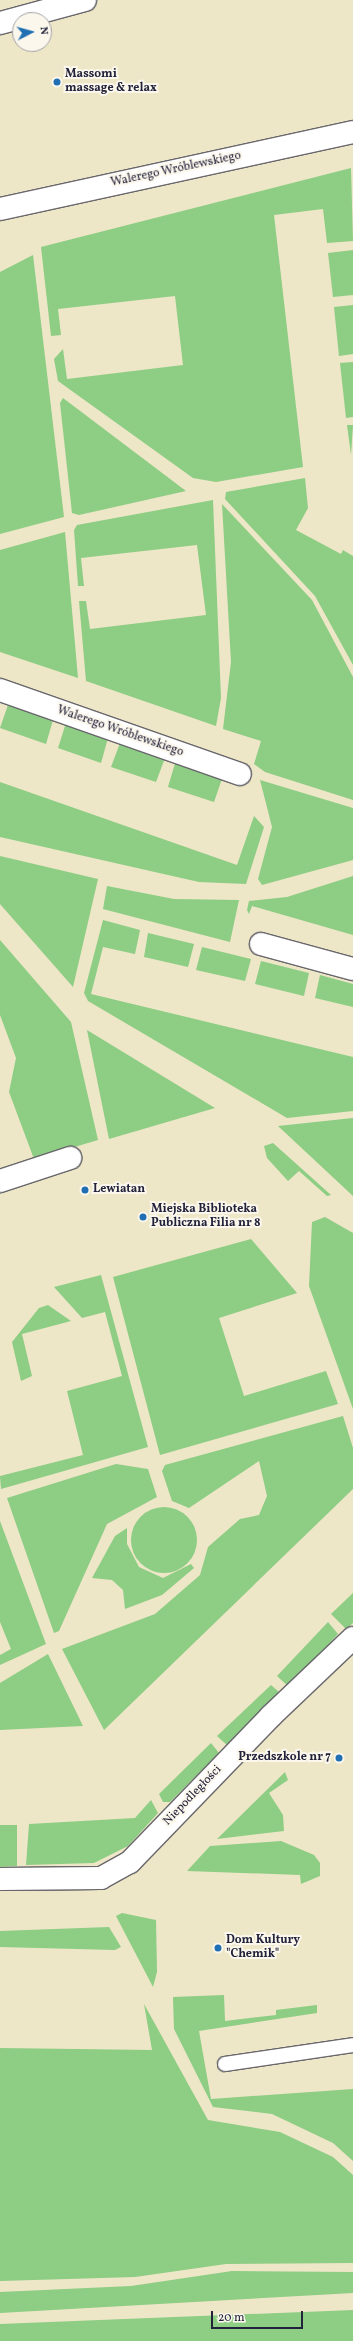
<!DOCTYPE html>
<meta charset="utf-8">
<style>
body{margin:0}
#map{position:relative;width:353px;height:2341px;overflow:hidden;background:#ede6c7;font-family:Vollkorn,serif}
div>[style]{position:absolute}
.green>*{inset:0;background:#8dcd84}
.round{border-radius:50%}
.roads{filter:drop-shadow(1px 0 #69676c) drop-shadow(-1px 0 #69676c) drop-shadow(0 1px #69676c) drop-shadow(0 -1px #69676c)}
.lane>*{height:14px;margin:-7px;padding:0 7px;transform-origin:7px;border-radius:7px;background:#fff}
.street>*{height:22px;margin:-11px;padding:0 11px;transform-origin:11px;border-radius:11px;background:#fff}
.secondary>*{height:22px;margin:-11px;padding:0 11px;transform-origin:11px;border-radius:11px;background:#fff}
.dots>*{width:11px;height:11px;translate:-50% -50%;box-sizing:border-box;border:2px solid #fbf7ec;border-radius:50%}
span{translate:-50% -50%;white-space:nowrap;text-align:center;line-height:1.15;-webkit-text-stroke:4px #fbf7ec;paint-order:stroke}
.poi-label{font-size:12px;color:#22223b;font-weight:700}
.left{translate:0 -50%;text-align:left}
.right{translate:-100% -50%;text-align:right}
.street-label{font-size:12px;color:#22223b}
.north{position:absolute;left:12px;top:12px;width:40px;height:40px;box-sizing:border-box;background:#fbf7ec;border:1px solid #a4a2a5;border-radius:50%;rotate:84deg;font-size:11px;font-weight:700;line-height:16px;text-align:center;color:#22223b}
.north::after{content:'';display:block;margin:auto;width:14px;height:18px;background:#1f6fb2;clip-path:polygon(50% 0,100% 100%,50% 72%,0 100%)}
.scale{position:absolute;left:211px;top:2311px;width:92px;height:18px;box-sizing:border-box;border:2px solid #22223b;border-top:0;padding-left:5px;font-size:12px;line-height:14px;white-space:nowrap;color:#22223b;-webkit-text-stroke:3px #fbf7ec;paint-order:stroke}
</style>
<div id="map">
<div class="green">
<div style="clip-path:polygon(351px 168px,353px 241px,327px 243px,323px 209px,274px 215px,303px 467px,216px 482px,193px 478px,58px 381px,54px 359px,63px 349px,67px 379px,183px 365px,175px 296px,58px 309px,61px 335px,51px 336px,41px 247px)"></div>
<div style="clip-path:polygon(353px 250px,353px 295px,333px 297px,328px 253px)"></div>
<div style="clip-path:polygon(33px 255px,64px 517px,0 534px,0 272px)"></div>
<div style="clip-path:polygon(353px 305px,353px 354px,339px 356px,334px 307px)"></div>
<div style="clip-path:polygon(353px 362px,353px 417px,346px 418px,340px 363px)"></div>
<div style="clip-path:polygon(63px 398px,186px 491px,79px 515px,72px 513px,60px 403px)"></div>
<div style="clip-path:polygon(347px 425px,353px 425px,351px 455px)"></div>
<div style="clip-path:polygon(305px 478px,308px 508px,296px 530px,341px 554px,343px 550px,353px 556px,353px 665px,315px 596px,225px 499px,226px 492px)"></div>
<div style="clip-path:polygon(213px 500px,221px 698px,216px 726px,86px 681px,79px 601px,86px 601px,90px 629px,206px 615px,197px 545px,81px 558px,84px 586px,78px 586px,74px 530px,77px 525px)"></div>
<div style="clip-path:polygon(222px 504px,312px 600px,353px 677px,353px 800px,265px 772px,254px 764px,261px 741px,223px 729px,231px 662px)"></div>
<div style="clip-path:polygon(65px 532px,78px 678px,0 652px,0 550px)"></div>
<div style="clip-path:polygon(8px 705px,53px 720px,46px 744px,0 728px)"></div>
<div style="clip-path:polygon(66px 723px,108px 738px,101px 763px,58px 748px)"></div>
<div style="clip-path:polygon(120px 743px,165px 758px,156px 782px,111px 767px)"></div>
<div style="clip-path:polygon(176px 760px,223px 776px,214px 802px,168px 787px)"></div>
<div style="clip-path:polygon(260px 780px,353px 808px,353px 860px,262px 885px,258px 879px,272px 827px)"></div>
<div style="clip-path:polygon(0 782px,237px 865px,254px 816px,264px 827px,246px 884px,199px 882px,0 837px)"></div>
<div style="clip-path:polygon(0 856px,98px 879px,73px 987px,0 904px)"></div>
<div style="clip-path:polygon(353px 876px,353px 935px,252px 906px,249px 914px,247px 910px,249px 901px,287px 897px)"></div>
<div style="clip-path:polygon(107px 886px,174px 899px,239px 900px,230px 942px,103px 909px)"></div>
<div style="clip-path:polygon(103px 920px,140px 930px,135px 954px,103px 947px,91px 994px,353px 1057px,353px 1111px,287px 1118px,88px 1001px,84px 993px)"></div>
<div style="clip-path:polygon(148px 933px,194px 944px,188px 967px,144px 957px)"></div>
<div style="clip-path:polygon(0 940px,71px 1022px,98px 1140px,34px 1159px,9px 1092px,16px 1058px,0 1015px)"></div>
<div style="clip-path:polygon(202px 947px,251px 959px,245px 981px,196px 970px)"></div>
<div style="clip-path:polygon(261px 961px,309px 973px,304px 996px,255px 984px)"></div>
<div style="clip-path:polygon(320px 975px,353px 984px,353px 1007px,315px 998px)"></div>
<div style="clip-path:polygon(87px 1030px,215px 1108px,109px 1139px)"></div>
<div style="clip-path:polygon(353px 1118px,353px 1196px,278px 1126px)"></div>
<div style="clip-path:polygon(273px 1143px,331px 1195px,327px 1196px,299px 1171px,288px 1181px,267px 1158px,264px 1146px)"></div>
<div style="clip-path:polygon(325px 1217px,353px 1233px,353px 1409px,309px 1286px,312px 1222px)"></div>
<div style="clip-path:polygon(251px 1239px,297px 1293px,219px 1318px,244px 1396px,326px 1371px,338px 1404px,160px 1455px,113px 1277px)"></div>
<div style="clip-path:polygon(101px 1275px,148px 1447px,1px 1489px,0 1476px,83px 1455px,67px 1391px,122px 1376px,105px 1312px,82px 1318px,54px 1287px)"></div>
<div style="clip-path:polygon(48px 1305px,71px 1321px,22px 1334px,32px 1376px,21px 1381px,12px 1342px,39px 1308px)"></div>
<div style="clip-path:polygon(343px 1416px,353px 1448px,353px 1489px,104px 1730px,62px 1649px,155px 1614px,200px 1575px,208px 1547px,240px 1519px,259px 1515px,267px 1496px,259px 1461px,189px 1508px,172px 1501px,162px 1471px,165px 1465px)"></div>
<div style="clip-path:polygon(116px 1464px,148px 1469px,157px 1497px,107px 1524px,59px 1631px,54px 1633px,7px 1498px)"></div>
<div class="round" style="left:131px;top:1507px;width:66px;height:66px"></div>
<div style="clip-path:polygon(0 1521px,46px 1644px,0 1665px,0 1655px,11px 1649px,0 1622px)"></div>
<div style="clip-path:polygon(127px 1528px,127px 1544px,139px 1567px,163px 1578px,191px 1564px,194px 1568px,162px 1595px,125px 1609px,123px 1590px,112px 1580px,92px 1578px,115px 1536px)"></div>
<div style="clip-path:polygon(353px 1593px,353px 1623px,346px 1629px,331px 1614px)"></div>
<div style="clip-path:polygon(328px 1622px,338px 1634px,289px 1687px,277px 1676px)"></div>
<div style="clip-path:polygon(48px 1654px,83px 1726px,0 1730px,0 1683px)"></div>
<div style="clip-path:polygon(271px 1685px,279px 1692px,227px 1745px,217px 1736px)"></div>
<div style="clip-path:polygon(211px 1743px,219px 1753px,170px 1802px,163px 1802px,159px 1794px)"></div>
<div style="clip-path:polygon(285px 1772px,288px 1780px,269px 1793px,283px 1815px,284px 1831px,217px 1839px)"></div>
<div style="clip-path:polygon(151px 1800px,158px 1813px,128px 1846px,94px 1863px,26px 1865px,29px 1824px,135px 1818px)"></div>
<div style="clip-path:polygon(0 1825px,17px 1825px,17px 1866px,0 1867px)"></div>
<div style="clip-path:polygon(281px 1841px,314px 1855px,320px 1863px,320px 1876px,301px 1884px,300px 1875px,187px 1871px,210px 1846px)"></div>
<div style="clip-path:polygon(122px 1913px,156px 1920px,157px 1972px,153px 1987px,116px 1916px)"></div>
<div style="clip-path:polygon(109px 1927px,121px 1947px,115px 1950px,0 1947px,0 1931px)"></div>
<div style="clip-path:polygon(224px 1995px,225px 2021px,276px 2015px,276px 2010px,317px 2005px,317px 2013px,199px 2031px,211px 2099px,353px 2089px,353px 2161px,333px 2143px,272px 2114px,213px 2107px,174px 2029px,173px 1997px)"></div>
<div style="clip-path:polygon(144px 2004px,208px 2120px,280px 2132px,333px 2157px,353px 2175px,353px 2263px,226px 2264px,135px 2277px,0 2281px,0 2048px,152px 2050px)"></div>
<div style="clip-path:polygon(232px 2271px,353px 2272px,353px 2293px,0 2313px,0 2292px,131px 2286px)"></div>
<div style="clip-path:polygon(353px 2310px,353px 2341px,0 2341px,0 2324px)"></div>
</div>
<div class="roads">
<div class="lane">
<div style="left:225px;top:2064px;width:129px;rotate:-8.4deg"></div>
</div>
<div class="street">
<div style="left:0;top:209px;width:361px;rotate:-12.3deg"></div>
<div style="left:0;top:690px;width:254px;rotate:19.3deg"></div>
<div style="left:261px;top:944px;width:95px;rotate:15.2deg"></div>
<div style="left:0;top:1181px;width:74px;rotate:-18.2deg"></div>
<div style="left:0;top:1879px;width:101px;rotate:-0.6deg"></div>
<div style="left:101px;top:1878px;width:33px;rotate:-29deg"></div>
<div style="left:130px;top:1862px;width:203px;rotate:-46deg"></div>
<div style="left:271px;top:1716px;width:113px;rotate:-43.6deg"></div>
</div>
<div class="secondary">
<div style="left:0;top:23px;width:88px;rotate:-15.1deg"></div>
</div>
</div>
<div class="dots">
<div style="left:57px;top:82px;background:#1f6fb2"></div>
<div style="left:85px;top:1190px;background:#1f6fb2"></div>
<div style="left:143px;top:1217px;background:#1f6fb2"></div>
<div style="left:339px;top:1758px;background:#1f6fb2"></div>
<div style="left:218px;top:1948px;background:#1f6fb2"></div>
</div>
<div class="poi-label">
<span class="left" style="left:65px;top:82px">Massomi<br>massage &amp; relax</span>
<span class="left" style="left:93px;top:1190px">Lewiatan</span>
<span class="left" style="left:151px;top:1217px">Miejska Biblioteka<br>Publiczna Filia nr 8</span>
<span class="right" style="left:331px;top:1758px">Przedszkole nr 7</span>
<span class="left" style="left:226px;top:1948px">Dom Kultury<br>"Chemik"</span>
</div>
<div class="street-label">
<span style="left:176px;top:170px;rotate:-12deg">Walerego Wróblewskiego</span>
<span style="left:120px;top:732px;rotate:19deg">Walerego Wróblewskiego</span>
<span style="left:193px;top:1796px;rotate:-46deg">Niepodległości</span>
</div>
<div class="north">N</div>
<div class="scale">20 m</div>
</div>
